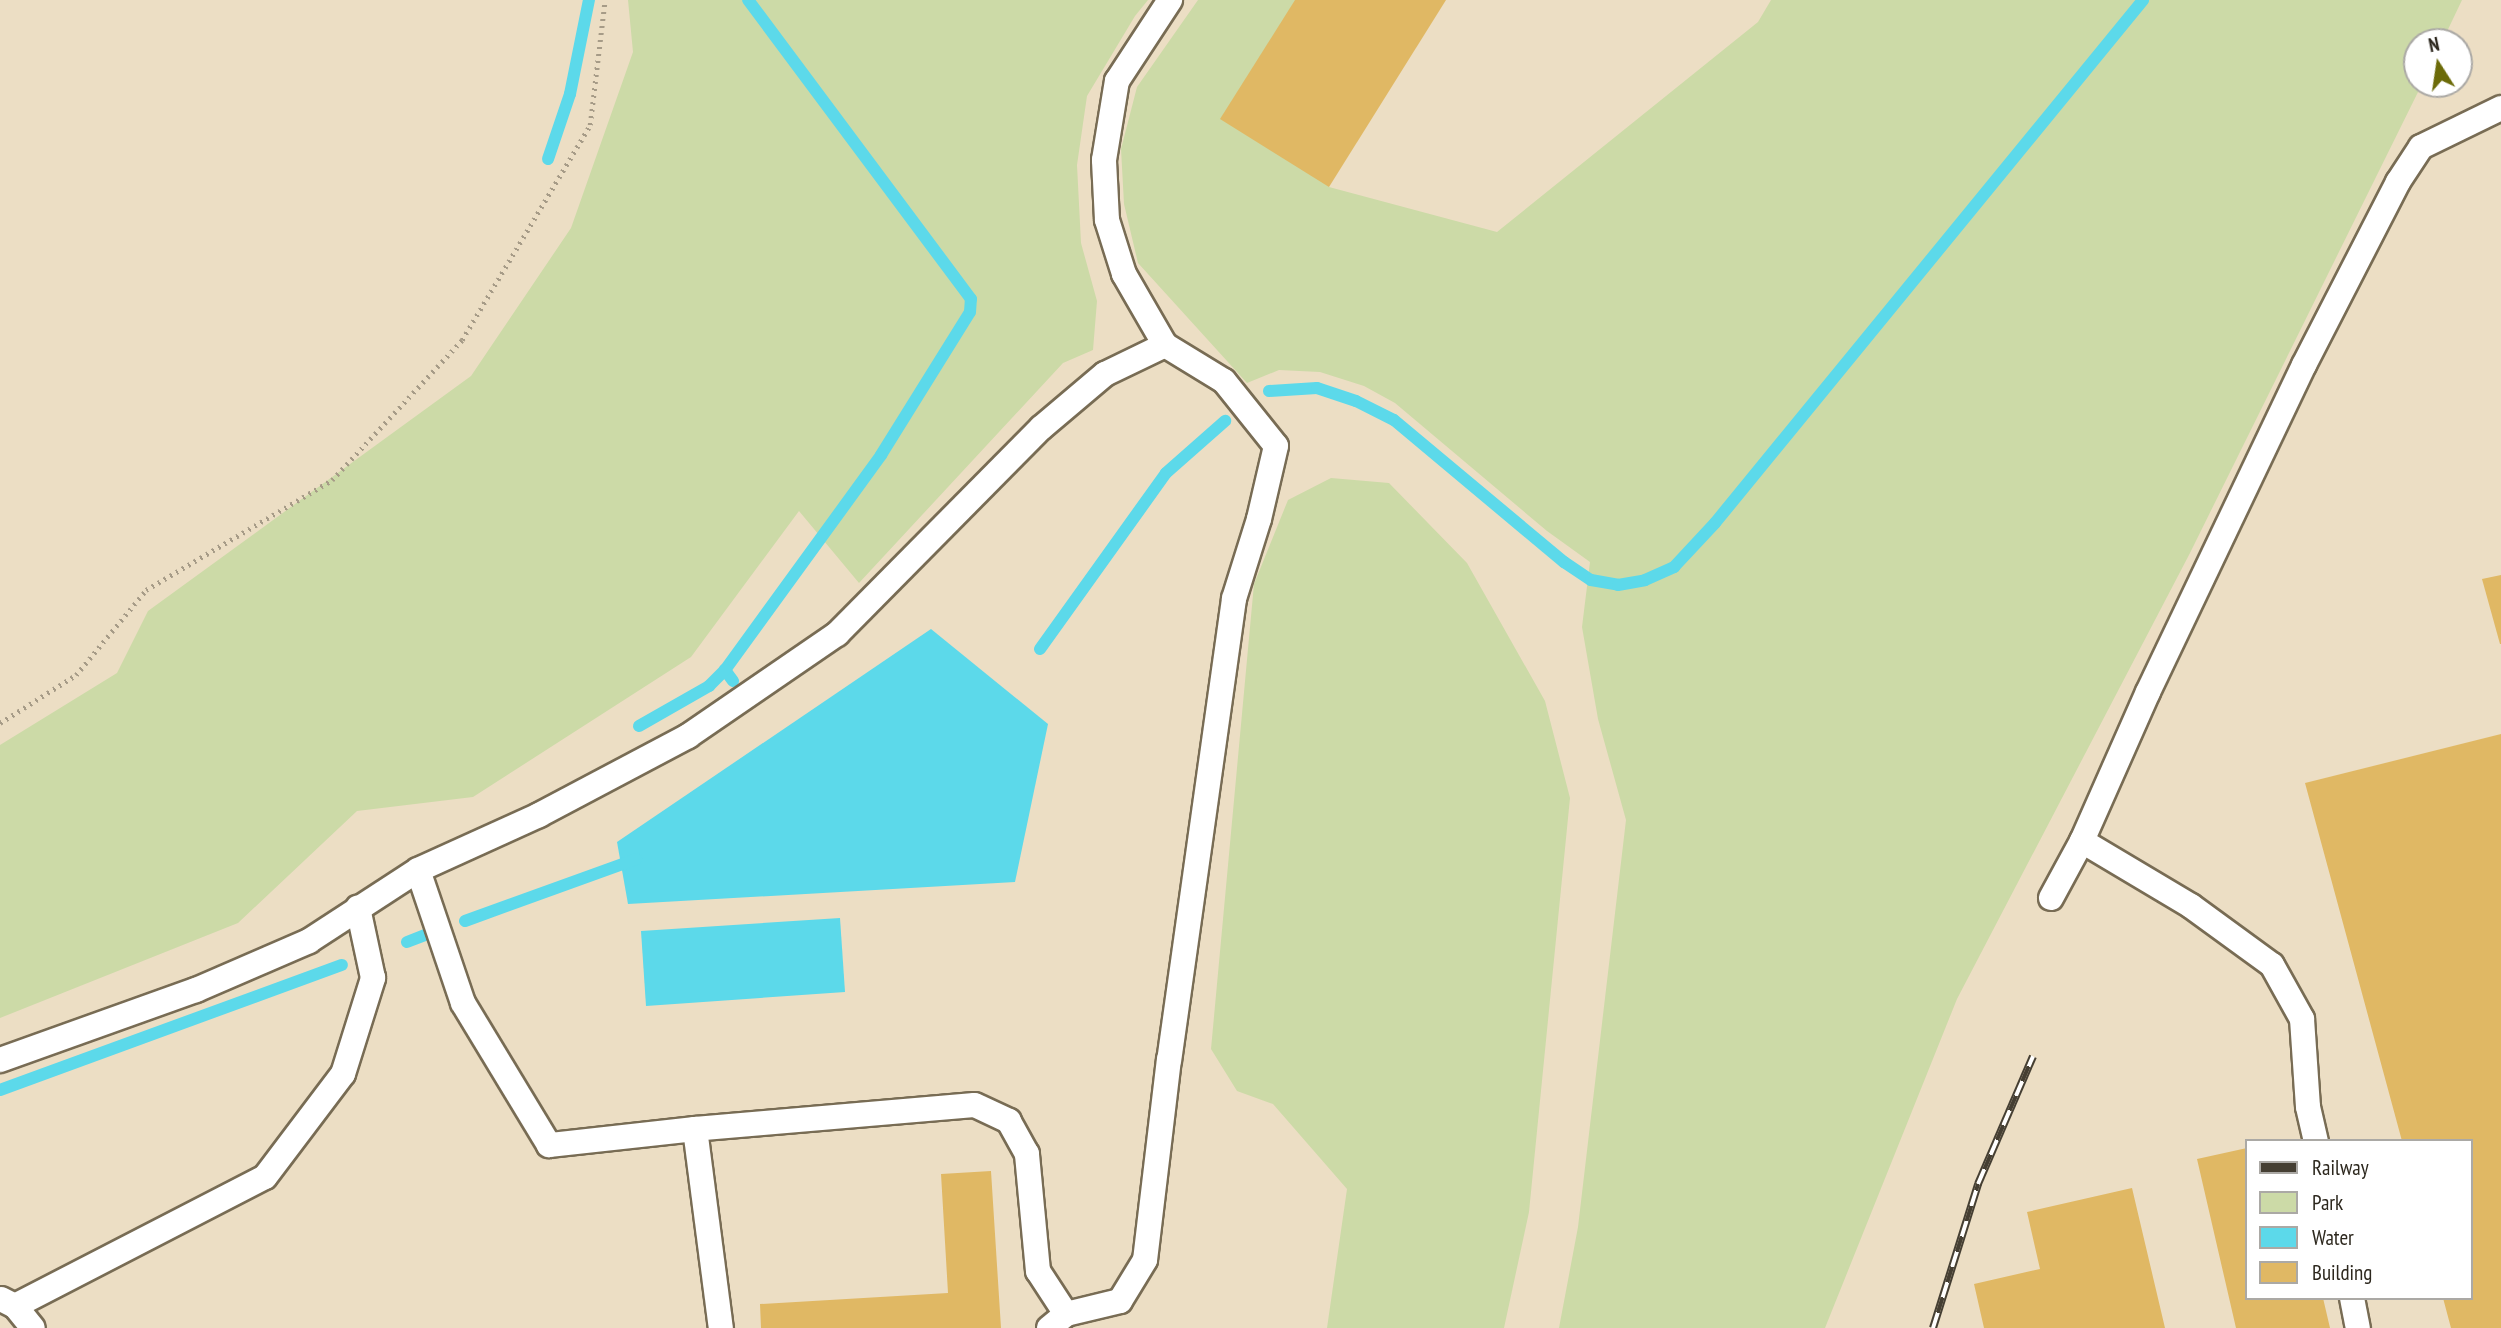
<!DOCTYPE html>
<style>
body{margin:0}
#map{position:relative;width:2501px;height:1328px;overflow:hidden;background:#ecdec4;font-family:"PT Sans Narrow",sans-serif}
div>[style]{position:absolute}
.green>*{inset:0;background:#ccdaa7}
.water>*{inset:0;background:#5cd9ea}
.stream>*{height:12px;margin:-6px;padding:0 6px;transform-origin:6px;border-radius:6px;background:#5cd9ea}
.building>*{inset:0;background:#e0b864}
.path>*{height:4.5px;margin-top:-2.25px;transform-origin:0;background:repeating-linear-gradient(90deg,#a69b87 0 2px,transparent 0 7px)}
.roads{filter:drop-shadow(2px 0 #786c54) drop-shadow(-2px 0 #786c54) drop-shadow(0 2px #786c54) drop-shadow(0 -2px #786c54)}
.service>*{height:24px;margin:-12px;padding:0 12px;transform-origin:12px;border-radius:12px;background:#fff}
.rail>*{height:8px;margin-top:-4px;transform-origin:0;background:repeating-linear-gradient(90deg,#fff 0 16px,#453f33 0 32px);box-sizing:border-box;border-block:2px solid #453f33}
span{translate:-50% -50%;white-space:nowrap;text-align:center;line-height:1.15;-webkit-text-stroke:5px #fff;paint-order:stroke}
.legend{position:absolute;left:2245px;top:1139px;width:228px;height:161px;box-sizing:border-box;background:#fff;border:2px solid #aba9a5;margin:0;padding:9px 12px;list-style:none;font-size:21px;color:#2d281e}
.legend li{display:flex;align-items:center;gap:14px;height:35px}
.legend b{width:35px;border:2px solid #aba9a5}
.north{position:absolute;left:2403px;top:28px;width:70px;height:70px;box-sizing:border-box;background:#fff;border:2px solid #aba9a5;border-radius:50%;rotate:348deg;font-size:19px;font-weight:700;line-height:28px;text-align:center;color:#2d281e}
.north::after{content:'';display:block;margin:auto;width:24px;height:32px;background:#6c6b09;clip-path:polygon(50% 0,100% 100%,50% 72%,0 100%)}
</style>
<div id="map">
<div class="green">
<div style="clip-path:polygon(628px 0,1148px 0,1135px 16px,1087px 96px,1077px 165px,1081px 243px,1097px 301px,1093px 350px,1063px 363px,859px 583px,799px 511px,691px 657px,473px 797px,357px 811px,238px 923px,0 1018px,0 745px,117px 673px,148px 611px,471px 376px,571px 228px,633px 52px)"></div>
<div style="clip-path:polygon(1198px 0,1295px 0,1329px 187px,1497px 232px,1758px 22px,1771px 0,2462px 0,2442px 42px,2417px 42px,2417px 84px,2422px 84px,2190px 553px,1957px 999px,1825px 1328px,1559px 1328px,1578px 1227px,1626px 820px,1598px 719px,1582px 627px,1590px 562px,1547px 531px,1395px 403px,1364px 386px,1320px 372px,1279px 370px,1247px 383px,1138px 263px,1124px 204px,1121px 149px,1137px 87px)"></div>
<div style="clip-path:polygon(1331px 478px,1389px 483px,1467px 563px,1545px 701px,1570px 798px,1529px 1212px,1504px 1328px,1327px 1328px,1347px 1189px,1273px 1104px,1237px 1091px,1211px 1049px,1254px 584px,1288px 500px)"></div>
</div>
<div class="water">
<div style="clip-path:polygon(931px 629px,1048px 724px,1015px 882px,628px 904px,617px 842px)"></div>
<div style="clip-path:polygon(840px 918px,845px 992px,646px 1006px,641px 931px)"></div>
</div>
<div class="stream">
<div style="left:548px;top:159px;width:69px;rotate:-71.3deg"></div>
<div style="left:570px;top:94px;width:96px;rotate:-78.6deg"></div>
<div style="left:1269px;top:391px;width:48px;rotate:-3.6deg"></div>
<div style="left:1317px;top:388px;width:41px;rotate:18.4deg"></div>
<div style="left:1356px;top:401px;width:42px;rotate:26.6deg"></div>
<div style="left:1394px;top:420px;width:222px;rotate:39.9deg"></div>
<div style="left:1564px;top:562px;width:32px;rotate:34deg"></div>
<div style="left:1591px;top:580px;width:27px;rotate:10deg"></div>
<div style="left:1618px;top:585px;width:27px;rotate:-10deg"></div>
<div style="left:1645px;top:580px;width:32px;rotate:-24deg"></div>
<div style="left:1674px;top:567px;width:60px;rotate:-47deg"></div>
<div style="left:1715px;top:523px;width:676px;rotate:-50.7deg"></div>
<div style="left:1040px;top:649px;width:216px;rotate:-54.4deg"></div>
<div style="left:1166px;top:473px;width:79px;rotate:-41.4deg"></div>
<div style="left:733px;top:681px;width:14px;rotate:-126deg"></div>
<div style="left:725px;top:670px;width:266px;rotate:-54deg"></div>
<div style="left:881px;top:455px;width:168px;rotate:-58.1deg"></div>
<div style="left:970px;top:312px;width:13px;rotate:-86deg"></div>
<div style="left:971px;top:299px;width:373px;rotate:-126.7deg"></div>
<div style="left:639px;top:726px;width:81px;rotate:-29.7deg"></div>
<div style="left:709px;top:686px;width:23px;rotate:-45deg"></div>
<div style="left:465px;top:921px;width:182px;rotate:-19.9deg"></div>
<div style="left:407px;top:942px;width:19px;rotate:-21deg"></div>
<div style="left:0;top:1090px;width:364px;rotate:-20.1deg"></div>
</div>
<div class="building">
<div style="clip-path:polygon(1295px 0,1446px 0,1329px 187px,1220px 119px)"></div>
<div style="clip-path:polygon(2501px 575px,2501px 644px,2500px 644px,2482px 579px)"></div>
<div style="clip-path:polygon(2501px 734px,2501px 1328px,2451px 1328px,2443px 1298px,2471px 1298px,2471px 1141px,2402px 1141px,2305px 783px)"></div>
<div style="clip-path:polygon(2247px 1148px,2247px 1298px,2323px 1298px,2330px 1328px,2236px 1328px,2197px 1159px)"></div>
<div style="clip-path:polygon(991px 1171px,1001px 1328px,761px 1328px,760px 1304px,948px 1293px,941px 1174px)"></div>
<div style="clip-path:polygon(2132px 1188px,2165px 1328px,1984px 1328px,1974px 1284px,2040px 1269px,2027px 1212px)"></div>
</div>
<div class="path">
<div style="left:0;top:723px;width:90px;rotate:-32.3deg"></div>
<div style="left:76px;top:675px;width:110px;rotate:-50.5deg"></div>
<div style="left:146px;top:590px;width:216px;rotate:-30.6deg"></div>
<div style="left:332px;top:480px;width:191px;rotate:-47.1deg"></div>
<div style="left:462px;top:340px;width:250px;rotate:-59.2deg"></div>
<div style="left:590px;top:125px;width:126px;rotate:-83.2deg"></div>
</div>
<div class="roads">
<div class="service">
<div style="left:1165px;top:345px;width:82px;rotate:-120deg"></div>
<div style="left:1124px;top:274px;width:57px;rotate:-107.5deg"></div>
<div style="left:1107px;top:220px;width:60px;rotate:-92.9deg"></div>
<div style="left:1104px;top:160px;width:80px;rotate:-80.7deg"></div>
<div style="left:1117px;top:81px;width:97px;rotate:-56.8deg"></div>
<div style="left:2082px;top:841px;width:127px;rotate:30.8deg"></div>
<div style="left:2191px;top:906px;width:100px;rotate:36.1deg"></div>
<div style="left:2272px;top:965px;width:62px;rotate:60.9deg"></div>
<div style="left:2302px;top:1019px;width:88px;rotate:86.1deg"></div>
<div style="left:2308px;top:1107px;width:35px;rotate:77deg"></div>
<div style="left:2051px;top:898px;width:65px;rotate:-61.5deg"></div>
<div style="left:2082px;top:841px;width:163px;rotate:-66.1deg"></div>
<div style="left:2148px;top:692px;width:362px;rotate:-64.5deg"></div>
<div style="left:2304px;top:365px;width:206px;rotate:-62.8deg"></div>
<div style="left:2398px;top:182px;width:42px;rotate:-56.7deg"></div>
<div style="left:2421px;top:147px;width:89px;rotate:-26deg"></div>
<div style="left:0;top:1060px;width:208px;rotate:-19.7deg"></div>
<div style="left:196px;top:990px;width:123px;rotate:-23.4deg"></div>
<div style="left:309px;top:941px;width:130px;rotate:-33.1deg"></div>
<div style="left:418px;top:870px;width:133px;rotate:-24.4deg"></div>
<div style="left:539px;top:815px;width:169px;rotate:-27.9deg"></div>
<div style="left:688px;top:736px;width:181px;rotate:-34.4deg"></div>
<div style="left:837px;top:634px;width:290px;rotate:-45.3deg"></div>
<div style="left:1041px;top:428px;width:84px;rotate:-40.2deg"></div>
<div style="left:1105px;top:374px;width:67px;rotate:-25.8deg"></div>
<div style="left:1165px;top:345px;width:69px;rotate:31.4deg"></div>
<div style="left:1224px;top:381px;width:83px;rotate:51.3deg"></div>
<div style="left:1276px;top:446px;width:75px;rotate:103.1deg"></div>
<div style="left:1259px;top:519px;width:84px;rotate:107.4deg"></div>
<div style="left:1234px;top:599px;width:465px;rotate:98deg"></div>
<div style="left:1169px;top:1059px;width:202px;rotate:96.8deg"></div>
<div style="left:1145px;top:1260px;width:48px;rotate:121.4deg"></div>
<div style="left:1120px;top:1301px;width:56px;rotate:166.5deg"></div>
<div style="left:1066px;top:1314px;width:51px;rotate:-123.1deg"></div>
<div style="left:1038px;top:1271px;width:118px;rotate:-95.4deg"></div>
<div style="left:1027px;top:1154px;width:38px;rotate:-119deg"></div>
<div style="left:1009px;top:1121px;width:38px;rotate:-155deg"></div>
<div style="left:974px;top:1105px;width:280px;rotate:175.1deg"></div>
<div style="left:695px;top:1129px;width:147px;rotate:173.7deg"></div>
<div style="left:549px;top:1145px;width:166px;rotate:-121.2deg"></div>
<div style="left:463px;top:1003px;width:140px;rotate:-108.7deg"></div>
<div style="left:695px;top:1129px;width:201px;rotate:82.6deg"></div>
<div style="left:2352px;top:1298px;width:31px;rotate:79deg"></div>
<div style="left:1px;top:1299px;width:16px;rotate:27deg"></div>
<div style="left:15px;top:1306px;width:28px;rotate:51deg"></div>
<div style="left:15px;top:1306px;width:281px;rotate:-27.3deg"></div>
<div style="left:265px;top:1177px;width:129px;rotate:-52.9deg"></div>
<div style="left:343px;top:1074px;width:101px;rotate:-72.6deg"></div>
<div style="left:373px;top:978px;width:72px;rotate:-102.1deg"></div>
<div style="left:1049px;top:1328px;width:22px;rotate:-39deg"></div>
</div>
</div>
<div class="rail">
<div style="left:1933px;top:1328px;width:151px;rotate:-72.6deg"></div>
<div style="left:1978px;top:1184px;width:139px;rotate:-66.7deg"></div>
</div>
<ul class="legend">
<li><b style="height:9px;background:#453f33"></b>Railway</li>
<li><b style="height:19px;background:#ccdaa7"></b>Park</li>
<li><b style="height:19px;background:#5cd9ea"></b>Water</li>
<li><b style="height:19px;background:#e0b864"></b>Building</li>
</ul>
<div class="north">N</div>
</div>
